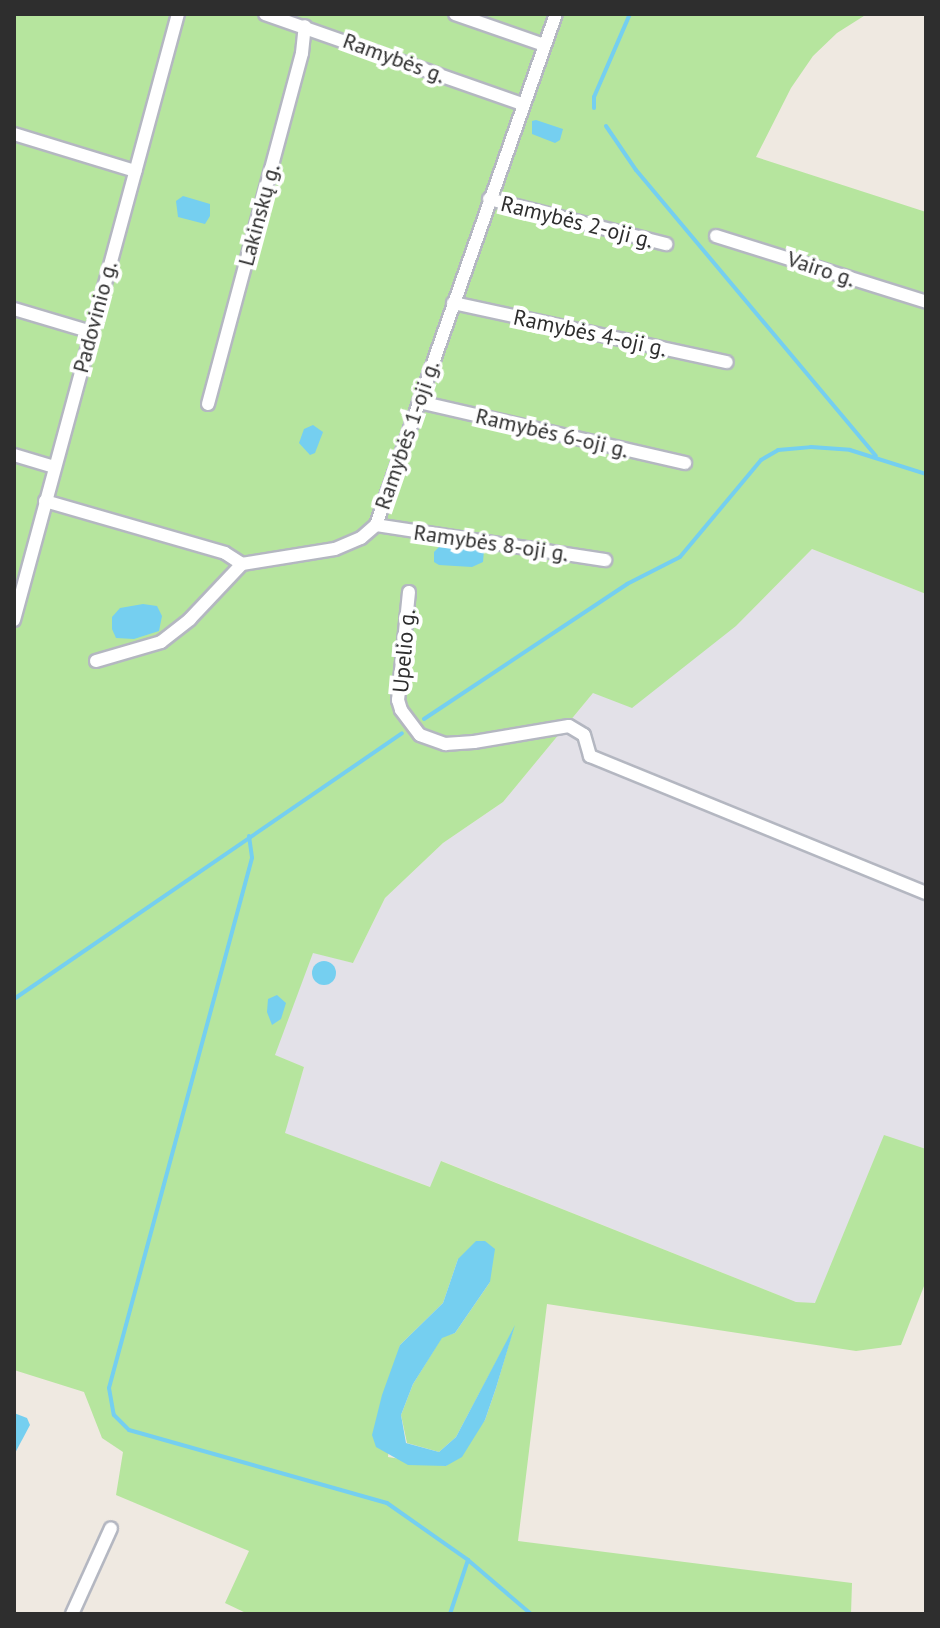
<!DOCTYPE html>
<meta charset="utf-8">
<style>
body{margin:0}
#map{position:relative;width:940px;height:1628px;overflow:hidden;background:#efe9e1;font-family:"PT Sans",sans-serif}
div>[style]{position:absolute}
.industrial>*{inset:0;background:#e3e1e8}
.green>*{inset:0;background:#b6e59e}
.water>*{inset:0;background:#75cff0}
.round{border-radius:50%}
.stream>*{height:4px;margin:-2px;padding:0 2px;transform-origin:2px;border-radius:2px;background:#75cff0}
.roads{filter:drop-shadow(2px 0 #b4b7c1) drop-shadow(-2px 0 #b4b7c1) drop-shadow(0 2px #b4b7c1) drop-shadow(0 -2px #b4b7c1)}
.minor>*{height:12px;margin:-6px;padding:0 6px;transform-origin:6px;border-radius:6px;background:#fff}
span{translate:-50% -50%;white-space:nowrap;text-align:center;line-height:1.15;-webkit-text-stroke:8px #fff;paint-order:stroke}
.street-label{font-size:22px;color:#2e2e2e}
.frame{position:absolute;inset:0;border:16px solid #2e2e2e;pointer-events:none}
</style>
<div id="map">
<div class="industrial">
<div style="clip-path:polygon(812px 549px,926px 594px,926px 1149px,884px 1136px,815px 1304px,796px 1302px,442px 1161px,431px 1187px,284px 1133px,304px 1067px,274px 1055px,313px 952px,353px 963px,385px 898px,443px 843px,503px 802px,593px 693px,736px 626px)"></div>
</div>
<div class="green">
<div style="clip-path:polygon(evenodd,14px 14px,867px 14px,837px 33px,813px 56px,791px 88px,756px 157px,926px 212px,926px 594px,812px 549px,736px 626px,632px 708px,593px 693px,503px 802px,443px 843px,385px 898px,353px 963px,313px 953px,275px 1055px,304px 1067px,285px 1133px,430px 1187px,441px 1161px,796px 1302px,815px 1303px,884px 1135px,926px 1149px,926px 1281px,901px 1345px,856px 1351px,547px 1304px,518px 1541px,852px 1583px,851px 1614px,248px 1614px,225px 1603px,249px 1551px,116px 1495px,123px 1452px,102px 1438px,84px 1392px,14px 1370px,14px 14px,458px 1259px,490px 1282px,455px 1333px,442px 1337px,413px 1384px,401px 1415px,407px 1443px,439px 1452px,456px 1437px,513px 1330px,496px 1388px,485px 1420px,446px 1466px,388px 1457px,400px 1345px,443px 1303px,458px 1259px)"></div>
</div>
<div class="water">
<div style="clip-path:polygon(536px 120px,563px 129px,560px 140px,555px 143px,532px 134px,532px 121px)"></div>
<div style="clip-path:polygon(183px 196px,210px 204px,210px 216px,205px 224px,178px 217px,176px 201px)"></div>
<div style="clip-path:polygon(313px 425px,323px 432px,315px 453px,310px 455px,299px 443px,304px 429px)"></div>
<div style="clip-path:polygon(440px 546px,476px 547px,484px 550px,483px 562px,472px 567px,439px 565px,434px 562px,434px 552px)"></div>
<div style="clip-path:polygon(143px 604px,157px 606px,162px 616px,159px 631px,134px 639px,116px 638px,112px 629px,112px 617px,120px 608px)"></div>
<div class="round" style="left:312px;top:961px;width:24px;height:24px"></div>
<div style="clip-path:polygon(277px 995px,286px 1003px,281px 1019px,272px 1025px,267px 1012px,268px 999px)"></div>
<div style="clip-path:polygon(476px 1241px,485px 1241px,495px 1249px,490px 1282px,455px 1333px,442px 1338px,413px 1384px,401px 1415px,406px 1443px,439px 1452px,456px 1437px,515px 1325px,496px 1388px,485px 1420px,462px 1457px,446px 1466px,408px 1465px,376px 1447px,372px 1435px,382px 1395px,400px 1345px,443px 1303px,458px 1259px)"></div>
<div style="clip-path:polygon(14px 1413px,27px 1418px,30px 1425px,14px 1455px)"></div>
</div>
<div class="stream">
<div style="left:594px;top:108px;width:11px;rotate:-90deg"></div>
<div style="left:594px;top:97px;width:90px;rotate:-66.6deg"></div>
<div style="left:606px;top:126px;width:53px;rotate:55.7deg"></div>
<div style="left:636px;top:170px;width:373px;rotate:50deg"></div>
<div style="left:424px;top:719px;width:244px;rotate:-33.6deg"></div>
<div style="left:627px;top:584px;width:59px;rotate:-27deg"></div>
<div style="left:680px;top:557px;width:126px;rotate:-50.1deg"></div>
<div style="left:761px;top:460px;width:20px;rotate:-30deg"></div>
<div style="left:778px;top:450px;width:33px;rotate:-5deg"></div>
<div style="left:811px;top:447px;width:39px;rotate:4deg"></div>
<div style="left:850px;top:450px;width:80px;rotate:17.5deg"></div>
<div style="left:249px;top:836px;width:22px;rotate:82deg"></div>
<div style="left:252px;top:858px;width:549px;rotate:105.1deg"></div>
<div style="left:109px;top:1388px;width:27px;rotate:80deg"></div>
<div style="left:114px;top:1415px;width:21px;rotate:45deg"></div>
<div style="left:129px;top:1430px;width:268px;rotate:15.8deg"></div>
<div style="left:387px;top:1503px;width:99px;rotate:35.1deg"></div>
<div style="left:468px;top:1560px;width:83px;rotate:40.6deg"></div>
<div style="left:14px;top:999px;width:470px;rotate:-34.4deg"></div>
<div style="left:450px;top:1614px;width:57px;rotate:-71.6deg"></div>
</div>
<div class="roads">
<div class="minor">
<div style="left:265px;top:14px;width:272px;rotate:19.3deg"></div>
<div style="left:455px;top:14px;width:94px;rotate:19.2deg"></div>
<div style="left:14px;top:134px;width:127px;rotate:17deg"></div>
<div style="left:489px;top:199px;width:183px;rotate:14.3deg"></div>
<div style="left:716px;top:236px;width:220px;rotate:17.4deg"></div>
<div style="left:453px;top:303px;width:280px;rotate:12.2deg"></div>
<div style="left:14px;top:309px;width:80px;rotate:16.6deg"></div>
<div style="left:419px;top:402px;width:273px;rotate:12.9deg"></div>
<div style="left:208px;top:404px;width:363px;rotate:-75deg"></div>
<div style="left:302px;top:53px;width:27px;rotate:-84deg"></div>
<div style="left:14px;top:455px;width:42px;rotate:16.7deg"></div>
<div style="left:45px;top:501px;width:187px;rotate:16.1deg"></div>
<div style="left:225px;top:553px;width:20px;rotate:33deg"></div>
<div style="left:242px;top:564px;width:94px;rotate:-9.2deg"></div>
<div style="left:335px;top:549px;width:28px;rotate:-23deg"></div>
<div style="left:361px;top:538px;width:20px;rotate:-41deg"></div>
<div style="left:376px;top:525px;width:542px;rotate:-70.6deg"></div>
<div style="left:376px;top:525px;width:232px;rotate:8.7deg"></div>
<div style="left:409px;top:592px;width:109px;rotate:95.8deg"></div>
<div style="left:398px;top:700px;width:10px;rotate:73deg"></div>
<div style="left:401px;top:710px;width:31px;rotate:53deg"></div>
<div style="left:420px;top:735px;width:27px;rotate:20deg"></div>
<div style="left:445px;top:744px;width:29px;rotate:-4deg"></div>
<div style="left:474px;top:742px;width:96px;rotate:-9.6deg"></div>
<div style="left:569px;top:726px;width:17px;rotate:31deg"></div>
<div style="left:584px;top:735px;width:22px;rotate:74deg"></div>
<div style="left:590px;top:756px;width:363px;rotate:22.2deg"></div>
<div style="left:14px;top:620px;width:628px;rotate:-74.86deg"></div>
<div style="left:96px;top:661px;width:68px;rotate:-16.3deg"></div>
<div style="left:161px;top:642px;width:37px;rotate:-38deg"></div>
<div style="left:190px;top:619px;width:76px;rotate:-46.6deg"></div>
<div style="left:72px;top:1614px;width:94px;rotate:-65.6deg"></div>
</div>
</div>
<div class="street-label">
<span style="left:394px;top:58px;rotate:20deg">Ramybės g.</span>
<span style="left:259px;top:215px;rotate:-75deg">Lakinskų g.</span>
<span style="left:577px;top:222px;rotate:14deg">Ramybės 2-oji g.</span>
<span style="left:821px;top:269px;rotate:18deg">Vairo g.</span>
<span style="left:95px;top:317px;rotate:-75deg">Padovinio g.</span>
<span style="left:590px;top:333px;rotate:12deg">Ramybės 4-oji g.</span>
<span style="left:552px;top:433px;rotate:13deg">Ramybės 6-oji g.</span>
<span style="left:407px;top:435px;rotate:-71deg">Ramybės 1-oji g.</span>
<span style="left:491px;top:543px;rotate:8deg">Ramybės 8-oji g.</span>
<span style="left:404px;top:651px;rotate:-85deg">Upelio g.</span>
</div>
<div class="frame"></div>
</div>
